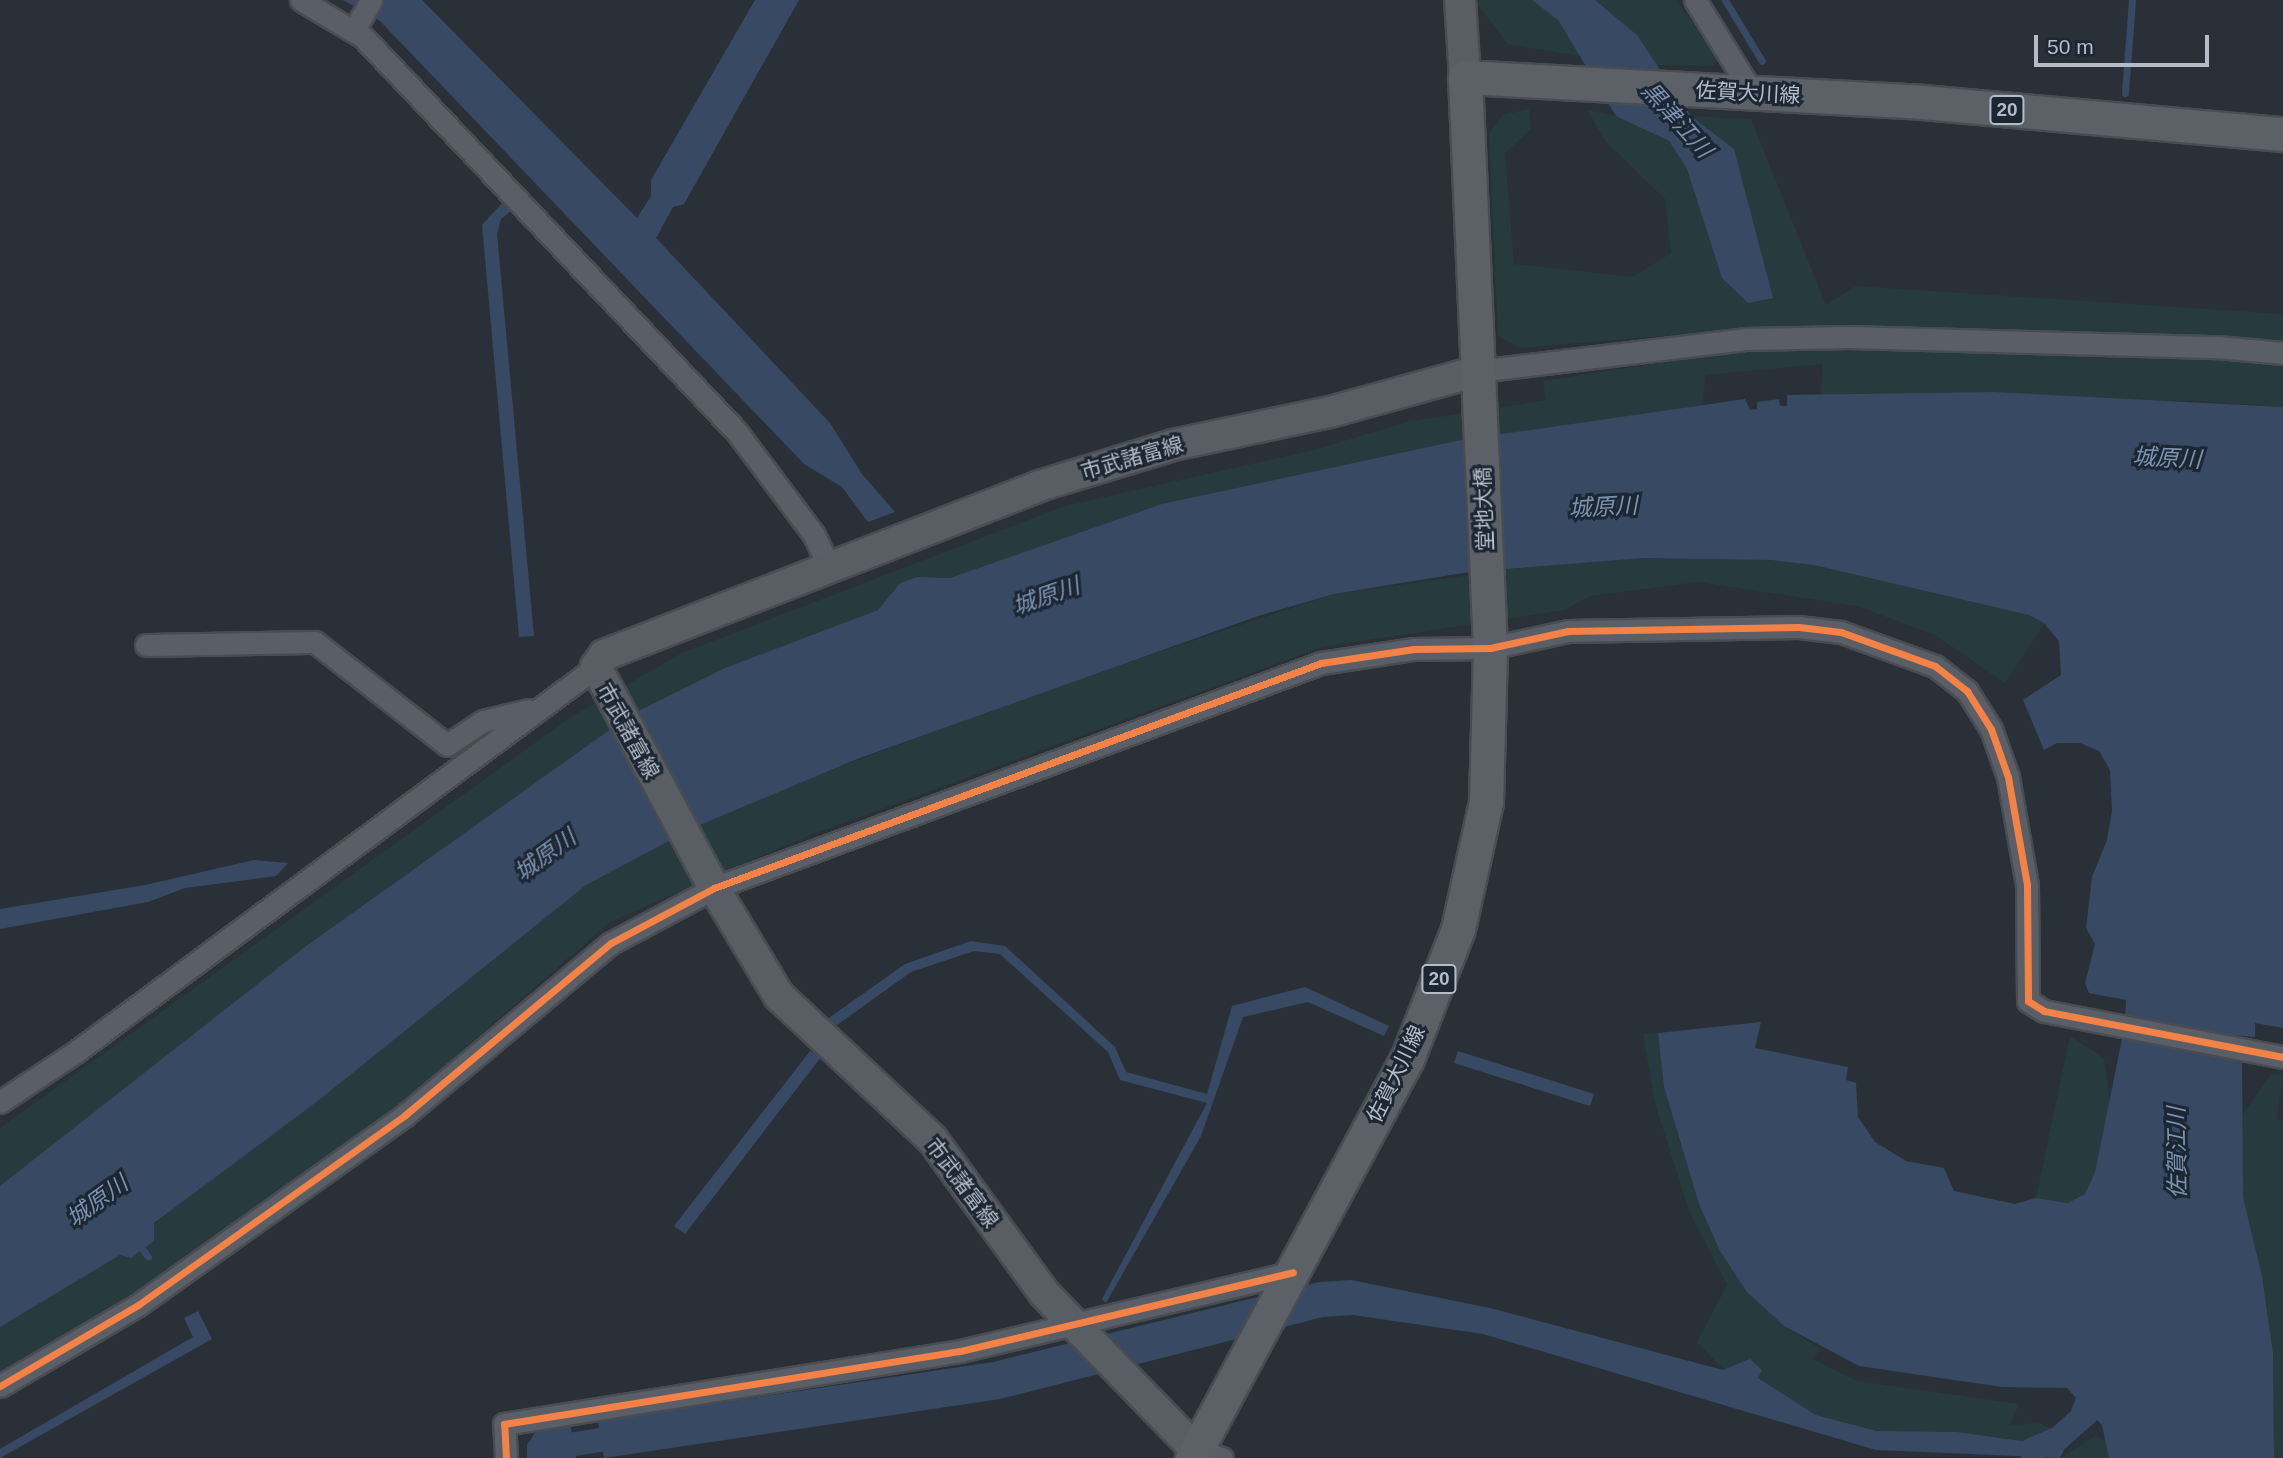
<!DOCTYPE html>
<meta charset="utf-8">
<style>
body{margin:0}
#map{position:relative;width:2283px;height:1458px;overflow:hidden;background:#2a3038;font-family:Helvetica,"Noto Sans JP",sans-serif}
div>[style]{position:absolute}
.green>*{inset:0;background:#273a3e}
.water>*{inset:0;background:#384963}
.stream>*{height:7px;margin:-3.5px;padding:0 3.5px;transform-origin:3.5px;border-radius:3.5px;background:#384963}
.canal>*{height:24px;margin:-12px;padding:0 12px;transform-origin:12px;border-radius:12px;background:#384963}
.roads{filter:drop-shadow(2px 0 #484c53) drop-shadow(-2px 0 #484c53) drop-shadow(0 2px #484c53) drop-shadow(0 -2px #484c53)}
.minor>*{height:21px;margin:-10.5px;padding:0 10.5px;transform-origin:10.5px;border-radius:10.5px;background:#5a5e66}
.secondary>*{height:30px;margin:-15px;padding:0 15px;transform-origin:15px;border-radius:15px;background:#595d64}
.primary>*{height:33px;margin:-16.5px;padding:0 16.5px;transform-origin:16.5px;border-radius:16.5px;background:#5c6168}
.cycleway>*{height:7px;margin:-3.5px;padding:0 3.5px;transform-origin:3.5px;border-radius:3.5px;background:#f48246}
span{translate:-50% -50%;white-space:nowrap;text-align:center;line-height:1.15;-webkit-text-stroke:6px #1d2633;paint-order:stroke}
.shield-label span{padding:2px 5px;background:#1d2633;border:2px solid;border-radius:5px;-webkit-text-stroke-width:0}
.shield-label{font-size:19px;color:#b4bcc9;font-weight:700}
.street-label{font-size:21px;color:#b4bcc9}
.water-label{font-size:23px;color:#7c92b1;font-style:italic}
.scale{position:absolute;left:2034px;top:35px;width:175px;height:32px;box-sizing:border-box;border:4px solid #b4bcc9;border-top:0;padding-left:9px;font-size:21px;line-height:24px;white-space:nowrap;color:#b4bcc9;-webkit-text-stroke:5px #1d2633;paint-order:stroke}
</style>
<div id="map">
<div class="green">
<div style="clip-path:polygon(1474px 0,1532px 0,1558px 19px,1581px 56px,1508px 44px)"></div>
<div style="clip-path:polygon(1595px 0,1676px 0,1718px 58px,1712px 66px,1656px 65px,1637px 35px)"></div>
<div style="clip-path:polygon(1529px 109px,1531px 129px,1505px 153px,1514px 264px,1633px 277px,1671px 253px,1665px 199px,1606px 142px,1587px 110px,1616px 116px,1669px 141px,1687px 169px,1734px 149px,1691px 116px,1751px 119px,1826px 305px,1856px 286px,2283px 314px,2283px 407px,2199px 401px,1787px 395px,1821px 394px,1823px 364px,1705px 375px,1703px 405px,1718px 416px,950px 578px,917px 577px,900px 583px,878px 610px,725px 668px,632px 714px,306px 946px,0 1188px,0 1128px,571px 717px,682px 653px,1065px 506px,1314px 450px,1407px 422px,1546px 400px,1543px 381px,1749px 349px,1746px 329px,1520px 348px,1498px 335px,1489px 134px,1503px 115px)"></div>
<div style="clip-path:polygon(2052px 516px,2063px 662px,2059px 641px,2044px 624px,2005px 683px,1935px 635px,1857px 606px,1698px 582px,1590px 596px,1565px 610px,1322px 647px,808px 836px,610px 922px,397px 1107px,126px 1298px,0 1371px,0 1327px,120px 1255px,546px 876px,1057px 686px,1334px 594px,1563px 562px,1643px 558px)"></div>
<div style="clip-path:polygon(1658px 1033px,1664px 1087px,1699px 1204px,1784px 1326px,1821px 1349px,1812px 1359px,1857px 1381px,2019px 1404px,2010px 1425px,2039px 1423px,2053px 1430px,2029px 1442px,1957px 1432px,1877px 1431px,1816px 1415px,1758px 1378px,1724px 1370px,1697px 1342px,1727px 1285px,1689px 1211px,1655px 1103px,1643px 1034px)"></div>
<div style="clip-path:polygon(2070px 1036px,2104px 1058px,2110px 1103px,2095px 1172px,2085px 1195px,2069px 1203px,2036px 1198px)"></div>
<div style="clip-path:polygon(2271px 1074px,2283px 1075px,2277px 1119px,2283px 1121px,2283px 1458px,2274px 1458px,2273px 1353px,2262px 1276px,2243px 1197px,2240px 1152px,2240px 1118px)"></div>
<div style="clip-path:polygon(2095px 1436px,2108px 1442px,2109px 1458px,2061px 1458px)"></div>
</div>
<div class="water">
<div style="clip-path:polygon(343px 0,422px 0,637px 218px,651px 196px,651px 180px,755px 0,799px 0,684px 204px,673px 207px,656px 238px,830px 423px,862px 474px,895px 512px,868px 522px,842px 487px,804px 464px,380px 21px)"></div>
<div style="clip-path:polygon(1532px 0,1595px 0,1637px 35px,1691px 116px,1734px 149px,1773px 298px,1748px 303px,1722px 278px,1687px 169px,1669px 141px,1616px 116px,1558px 20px)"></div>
<div style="clip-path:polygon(504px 201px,512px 210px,501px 219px,497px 234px,534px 636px,519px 637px,482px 225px)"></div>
<div style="clip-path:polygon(1994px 392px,2283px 407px,2283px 1028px,2255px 1023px,2255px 1037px,2186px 1031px,2125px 1020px,2126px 1000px,2089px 993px,2085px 983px,2095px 944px,2086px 928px,2092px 877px,2107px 840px,2112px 811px,2110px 770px,2099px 751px,2080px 743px,2057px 743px,2044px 750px,2023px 700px,2061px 675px,2059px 641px,2044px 623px,2029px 615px,1814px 565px,1772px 560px,1643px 558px,1469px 572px,1334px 594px,1258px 616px,857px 759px,695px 827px,586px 885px,319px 1100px,154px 1223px,154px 1241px,131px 1258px,120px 1255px,0 1327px,0 1186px,306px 946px,632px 714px,725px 668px,878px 610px,900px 583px,917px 577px,950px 578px,1162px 504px,1461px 440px,1745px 399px,1750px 410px,1757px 409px,1757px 402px,1779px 399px,1780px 406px,1787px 406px,1787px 395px)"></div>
<div style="clip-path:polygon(254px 860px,288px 863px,276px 876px,185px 888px,148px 902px,0 929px,0 909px,145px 885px)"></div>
<div style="clip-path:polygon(971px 941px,1005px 946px,1115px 1047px,1126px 1072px,1207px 1094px,1232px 1006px,1305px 987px,1389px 1026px,1384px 1036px,1308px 1002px,1243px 1017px,1201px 1136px,1106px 1303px,1102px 1299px,1207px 1103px,1120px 1080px,1108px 1052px,1000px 954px,974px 951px,911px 972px,837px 1025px,826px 1020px,905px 964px)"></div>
<div style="clip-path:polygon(1761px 1022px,1755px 1048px,1848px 1067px,1846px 1080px,1856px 1083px,1858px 1117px,1875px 1142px,1906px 1161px,1944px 1168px,1954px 1191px,2015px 1204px,2036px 1198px,2068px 1203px,2085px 1194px,2095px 1172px,2123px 1034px,2242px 1059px,2243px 1197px,2262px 1276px,2273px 1353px,2274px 1458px,2109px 1458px,2102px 1425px,2095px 1418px,2085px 1424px,2071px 1410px,2076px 1398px,2067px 1388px,2002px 1387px,1859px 1366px,1784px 1326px,1747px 1292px,1720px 1251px,1699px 1204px,1664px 1087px,1658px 1033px)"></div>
<div style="clip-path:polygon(810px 1051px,821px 1057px,685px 1234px,674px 1226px)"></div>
<div style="clip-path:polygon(1458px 1051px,1594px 1094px,1590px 1106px,1454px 1063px)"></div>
<div style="clip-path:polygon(1351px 1280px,1490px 1308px,1723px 1370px,1750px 1359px,1762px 1370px,1758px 1378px,1816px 1415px,1877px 1431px,1957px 1432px,2029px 1442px,2053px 1430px,2066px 1446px,2060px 1458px,1876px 1450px,1483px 1334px,1353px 1315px,1323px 1317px,1000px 1399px,604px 1458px,598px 1421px,993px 1362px,1319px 1282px)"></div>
<div style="clip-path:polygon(198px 1311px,212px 1339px,0 1458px,0 1449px,193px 1337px,184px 1318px)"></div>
<div style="clip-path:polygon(570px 1423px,576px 1458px,527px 1458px,527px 1445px,539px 1427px)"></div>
</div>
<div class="stream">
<div style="left:1725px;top:0;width:71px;rotate:58.8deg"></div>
<div style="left:2125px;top:93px;width:93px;rotate:-85.7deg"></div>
<div style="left:138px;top:1243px;width:17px;rotate:54deg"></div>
</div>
<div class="canal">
<div style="left:2031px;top:1450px;width:30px;rotate:-23deg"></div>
<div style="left:2059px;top:1438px;width:62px;rotate:-41.7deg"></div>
<div style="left:549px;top:1458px;width:10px;rotate:-90deg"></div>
<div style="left:549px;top:1448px;width:84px;rotate:-8.9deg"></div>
</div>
<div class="roads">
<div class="minor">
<div style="left:301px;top:0;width:72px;rotate:30.8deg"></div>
<div style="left:363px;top:37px;width:543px;rotate:46.57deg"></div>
<div style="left:736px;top:431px;width:130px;rotate:53.1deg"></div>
<div style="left:814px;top:535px;width:33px;rotate:65deg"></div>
<div style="left:1695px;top:0;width:110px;rotate:58.3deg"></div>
<div style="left:354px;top:30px;width:34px;rotate:-60deg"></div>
<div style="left:1478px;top:371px;width:269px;rotate:-6.8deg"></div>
<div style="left:1745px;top:339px;width:104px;rotate:-1.1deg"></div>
<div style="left:1849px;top:337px;width:369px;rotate:1.6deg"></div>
<div style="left:2218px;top:347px;width:65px;rotate:5.3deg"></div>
<div style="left:146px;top:645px;width:169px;rotate:-1deg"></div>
<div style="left:315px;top:642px;width:167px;rotate:38deg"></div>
<div style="left:447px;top:745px;width:43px;rotate:-33.7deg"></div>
<div style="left:483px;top:721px;width:46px;rotate:-13.7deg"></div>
<div style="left:0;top:1102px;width:92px;rotate:-33.5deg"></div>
<div style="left:77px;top:1051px;width:646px;rotate:-36.5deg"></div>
<div style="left:0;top:1386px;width:160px;rotate:-30.4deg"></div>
<div style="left:138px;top:1305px;width:328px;rotate:-35.4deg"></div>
<div style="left:405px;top:1115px;width:268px;rotate:-39.9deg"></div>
<div style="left:611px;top:943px;width:117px;rotate:-28.1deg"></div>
<div style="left:714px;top:888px;width:647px;rotate:-20.34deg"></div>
<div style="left:1321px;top:663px;width:94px;rotate:-8.6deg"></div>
<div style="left:1414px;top:649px;width:76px;rotate:-0.8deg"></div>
<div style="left:1490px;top:648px;width:80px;rotate:-12.3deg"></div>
<div style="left:1568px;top:631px;width:231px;rotate:-1deg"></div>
<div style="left:1799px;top:627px;width:42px;rotate:6.8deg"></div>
<div style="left:1841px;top:632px;width:100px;rotate:19.9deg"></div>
<div style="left:1935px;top:666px;width:41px;rotate:38deg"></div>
<div style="left:1967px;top:691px;width:45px;rotate:57.7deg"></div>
<div style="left:1991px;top:729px;width:51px;rotate:70.5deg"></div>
<div style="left:2008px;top:777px;width:110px;rotate:80deg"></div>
<div style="left:2027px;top:885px;width:116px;rotate:89.5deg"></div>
<div style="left:2028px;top:1001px;width:19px;rotate:32deg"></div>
<div style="left:2044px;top:1011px;width:243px;rotate:10.9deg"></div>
<div style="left:1196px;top:1450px;width:27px;rotate:17deg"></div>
<div style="left:506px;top:1458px;width:34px;rotate:-93deg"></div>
<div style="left:504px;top:1424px;width:462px;rotate:-9.1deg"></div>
<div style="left:960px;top:1351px;width:342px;rotate:-13.3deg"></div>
</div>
<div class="secondary">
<div style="left:1460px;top:0;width:77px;rotate:86.3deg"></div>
<div style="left:1196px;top:1450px;width:219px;rotate:-134.1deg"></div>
<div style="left:1044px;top:1293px;width:189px;rotate:-126deg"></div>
<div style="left:933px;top:1140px;width:211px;rotate:-136.9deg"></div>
<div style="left:779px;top:996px;width:126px;rotate:-121deg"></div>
<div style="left:714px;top:888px;width:251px;rotate:-118.1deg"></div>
<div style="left:596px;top:667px;width:14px;rotate:-56deg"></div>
<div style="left:604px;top:655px;width:467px;rotate:-21.2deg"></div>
<div style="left:1039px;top:486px;width:140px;rotate:-17deg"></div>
<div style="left:1173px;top:445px;width:160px;rotate:-11.9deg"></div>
<div style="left:1330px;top:412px;width:154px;rotate:-15.5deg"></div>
</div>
<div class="primary">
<div style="left:1192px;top:1458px;width:453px;rotate:-61.7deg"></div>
<div style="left:1407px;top:1059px;width:140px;rotate:-68.6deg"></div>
<div style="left:1458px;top:929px;width:130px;rotate:-77.6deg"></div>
<div style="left:1486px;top:802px;width:154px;rotate:-88.5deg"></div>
<div style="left:1490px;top:648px;width:572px;rotate:-92.51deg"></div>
<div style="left:1465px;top:77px;width:458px;rotate:3.1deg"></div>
<div style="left:1922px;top:102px;width:362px;rotate:5.1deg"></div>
</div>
</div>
<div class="cycleway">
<div style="left:0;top:1386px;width:160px;rotate:-30.4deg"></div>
<div style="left:138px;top:1305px;width:328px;rotate:-35.4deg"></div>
<div style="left:405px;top:1115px;width:268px;rotate:-39.9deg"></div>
<div style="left:611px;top:943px;width:117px;rotate:-28.1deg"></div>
<div style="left:714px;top:888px;width:647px;rotate:-20.34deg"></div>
<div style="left:1321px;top:663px;width:94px;rotate:-8.6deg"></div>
<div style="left:1414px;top:649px;width:76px;rotate:-0.8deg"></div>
<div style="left:1490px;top:648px;width:80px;rotate:-12.3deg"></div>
<div style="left:1568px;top:631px;width:231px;rotate:-1deg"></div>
<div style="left:1799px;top:627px;width:42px;rotate:6.8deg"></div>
<div style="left:1841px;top:632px;width:100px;rotate:19.9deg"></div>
<div style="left:1935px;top:666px;width:41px;rotate:38deg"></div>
<div style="left:1967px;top:691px;width:45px;rotate:57.7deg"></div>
<div style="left:1991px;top:729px;width:51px;rotate:70.5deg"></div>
<div style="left:2008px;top:777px;width:110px;rotate:80deg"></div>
<div style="left:2027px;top:885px;width:116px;rotate:89.5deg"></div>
<div style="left:2028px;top:1001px;width:19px;rotate:32deg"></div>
<div style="left:2044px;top:1011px;width:243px;rotate:10.9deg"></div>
<div style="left:506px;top:1458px;width:34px;rotate:-93deg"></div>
<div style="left:504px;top:1424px;width:462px;rotate:-9.1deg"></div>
<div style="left:960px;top:1351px;width:342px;rotate:-13.3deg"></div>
</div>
<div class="shield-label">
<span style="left:2007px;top:110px">20</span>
<span style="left:1439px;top:979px">20</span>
</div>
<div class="street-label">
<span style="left:1748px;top:93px;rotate:3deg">佐賀大川線</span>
<span style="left:1132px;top:458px;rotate:-16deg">市武諸富線</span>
<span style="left:1484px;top:509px;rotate:-92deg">堂地大橋</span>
<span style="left:628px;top:731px;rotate:61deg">市武諸富線</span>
<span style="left:1396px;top:1074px;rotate:-64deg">佐賀大川線</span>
<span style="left:962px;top:1183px;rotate:53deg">市武諸富線</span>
</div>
<div class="water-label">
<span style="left:1677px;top:120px;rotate:48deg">黒津江川</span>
<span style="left:2167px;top:458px;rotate:3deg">城原川</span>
<span style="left:1603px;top:507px;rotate:-3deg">城原川</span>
<span style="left:1046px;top:596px;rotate:-19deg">城原川</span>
<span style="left:545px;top:855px;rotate:-36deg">城原川</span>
<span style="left:2177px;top:1153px;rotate:-91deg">佐賀江川</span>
<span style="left:97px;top:1201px;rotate:-36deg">城原川</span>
</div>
<div class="scale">50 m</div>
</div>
